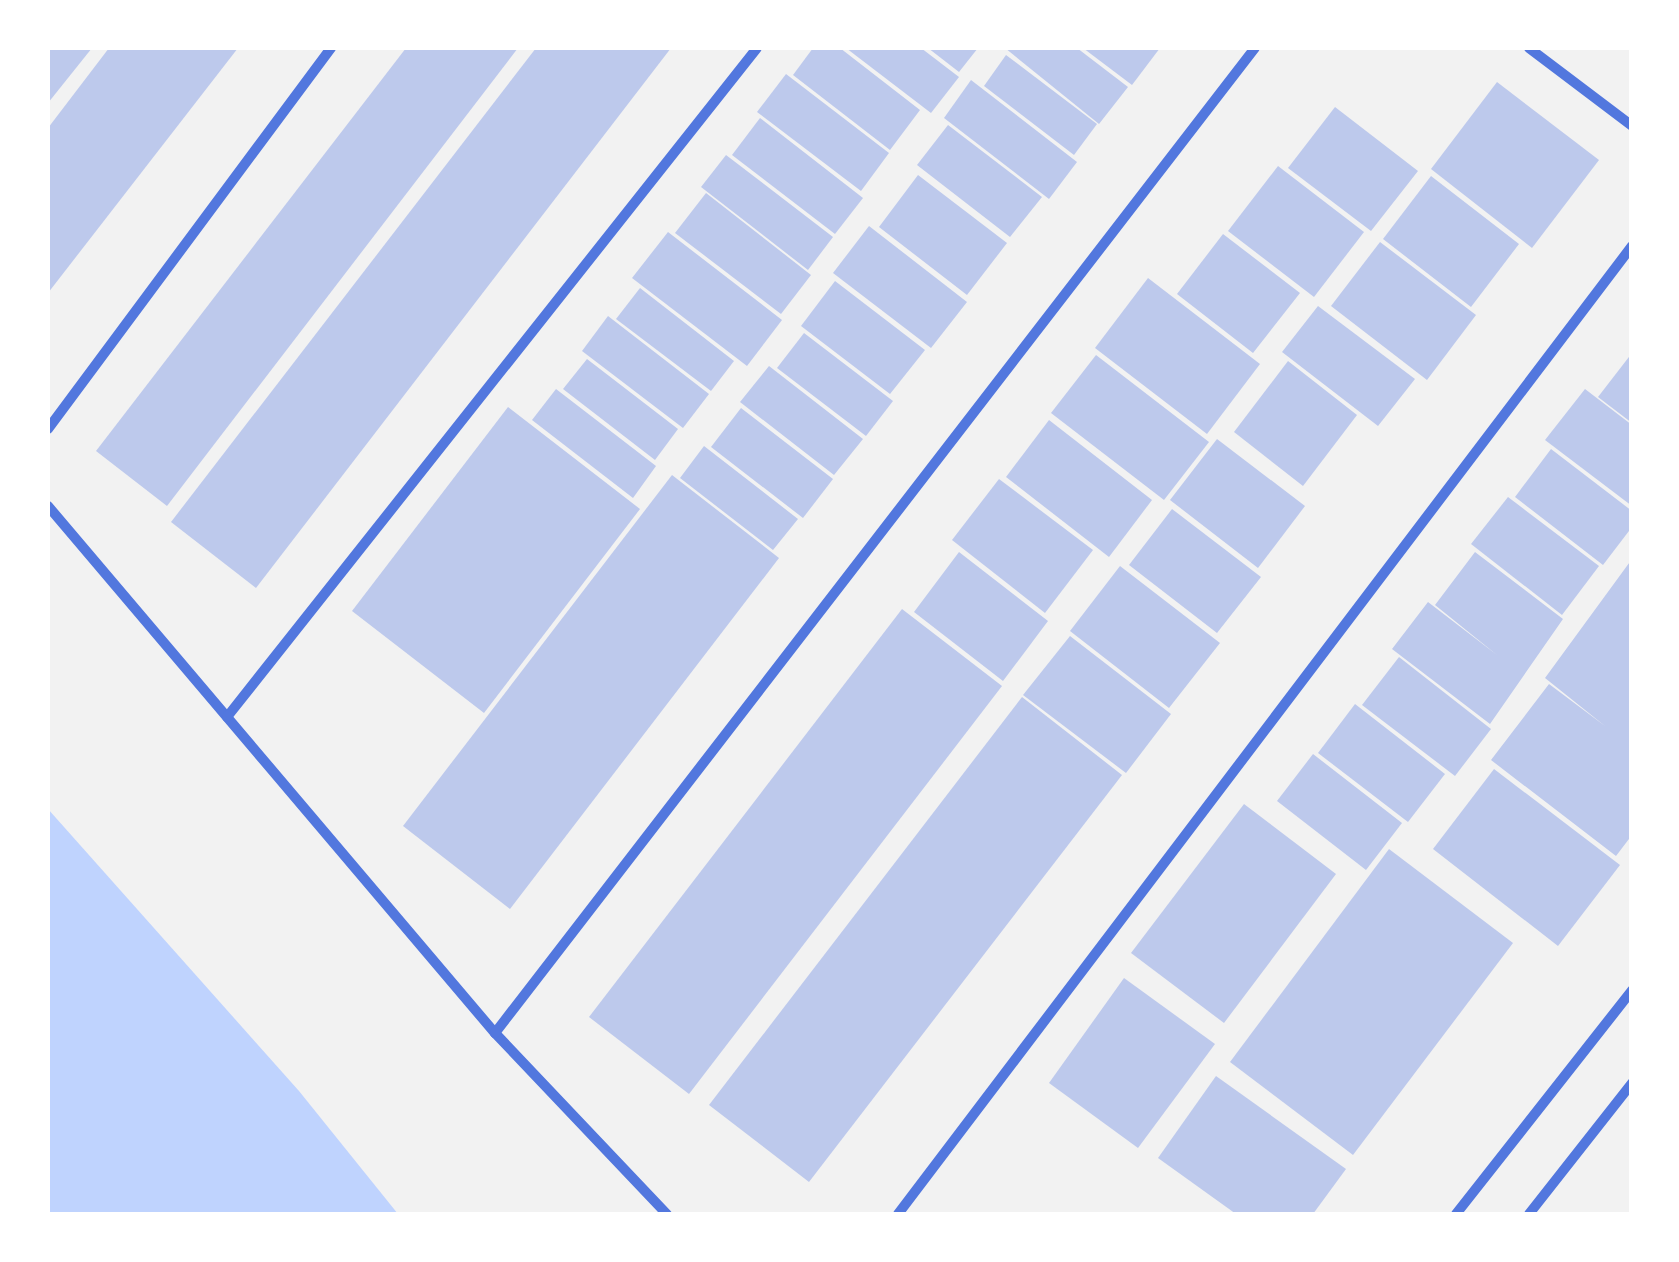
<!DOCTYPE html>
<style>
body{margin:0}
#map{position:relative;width:1679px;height:1262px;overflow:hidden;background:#f2f2f2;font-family:"Fira Sans",sans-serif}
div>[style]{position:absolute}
.water>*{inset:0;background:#bfd3fe}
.building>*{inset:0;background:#bdc9ec}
.minor>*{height:10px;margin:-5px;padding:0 5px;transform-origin:5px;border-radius:5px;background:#5277de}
span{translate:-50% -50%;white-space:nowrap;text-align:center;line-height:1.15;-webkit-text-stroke:8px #fff;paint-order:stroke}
.frame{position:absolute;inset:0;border:50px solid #fff;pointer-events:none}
</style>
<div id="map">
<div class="water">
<div style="clip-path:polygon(48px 809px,299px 1091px,398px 1214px,48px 1214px)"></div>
</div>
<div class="building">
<div style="clip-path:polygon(48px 48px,92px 48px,48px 103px)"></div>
<div style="clip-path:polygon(109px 48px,238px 48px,48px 293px,48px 128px)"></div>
<div style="clip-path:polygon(406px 48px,518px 48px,167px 506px,96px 451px)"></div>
<div style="clip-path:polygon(536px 48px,671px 48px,256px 588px,171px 522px)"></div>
<div style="clip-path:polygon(813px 48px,840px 48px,920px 110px,890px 150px,793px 75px)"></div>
<div style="clip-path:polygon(846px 48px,921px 48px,959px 77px,931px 113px)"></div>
<div style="clip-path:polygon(928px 48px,978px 48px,959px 72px)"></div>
<div style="clip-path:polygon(1005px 48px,1077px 48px,1128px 87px,1099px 124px)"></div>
<div style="clip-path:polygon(1083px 48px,1160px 48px,1132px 85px)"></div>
<div style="clip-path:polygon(1006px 55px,1097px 124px,1074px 155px,984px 86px)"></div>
<div style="clip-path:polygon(786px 74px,889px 153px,861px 191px,757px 112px)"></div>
<div style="clip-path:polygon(971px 80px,1077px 162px,1049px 199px,944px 118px)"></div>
<div style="clip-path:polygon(1497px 82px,1599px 160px,1532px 248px,1431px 169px)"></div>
<div style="clip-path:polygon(1335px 107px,1418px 171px,1371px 231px,1288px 168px)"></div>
<div style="clip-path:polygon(760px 118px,863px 198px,835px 234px,732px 155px)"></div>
<div style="clip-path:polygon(948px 125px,1042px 197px,1010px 237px,917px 165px)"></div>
<div style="clip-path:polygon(726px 155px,833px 237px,808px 270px,701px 187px)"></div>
<div style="clip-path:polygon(1278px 166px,1364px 232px,1314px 297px,1228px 231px)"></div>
<div style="clip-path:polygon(918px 175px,1007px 243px,967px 295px,879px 227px)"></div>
<div style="clip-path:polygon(1431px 176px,1519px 244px,1471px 307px,1383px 239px)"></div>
<div style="clip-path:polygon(706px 193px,811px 275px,781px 314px,675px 233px)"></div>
<div style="clip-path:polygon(869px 226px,967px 302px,931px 348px,833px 273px)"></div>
<div style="clip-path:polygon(668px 232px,782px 320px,747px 366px,632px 278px)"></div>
<div style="clip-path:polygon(1223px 234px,1300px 293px,1253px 353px,1177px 294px)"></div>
<div style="clip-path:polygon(1380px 242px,1476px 315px,1427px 380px,1331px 306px)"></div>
<div style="clip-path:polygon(1148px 278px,1260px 364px,1207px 434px,1095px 348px)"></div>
<div style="clip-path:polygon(835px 281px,925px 350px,890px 394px,801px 326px)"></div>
<div style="clip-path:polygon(640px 288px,734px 361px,711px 391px,616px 319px)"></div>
<div style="clip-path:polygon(1318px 306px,1415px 379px,1378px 426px,1282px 352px)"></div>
<div style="clip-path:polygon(608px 316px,709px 394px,683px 428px,582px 351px)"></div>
<div style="clip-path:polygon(804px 333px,893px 401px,866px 436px,777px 368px)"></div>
<div style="clip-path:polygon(1632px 353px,1632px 423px,1598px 397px)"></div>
<div style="clip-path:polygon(1096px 355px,1209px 442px,1164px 500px,1051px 413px)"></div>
<div style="clip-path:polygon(587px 359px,678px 429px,655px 460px,563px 389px)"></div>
<div style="clip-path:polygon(1288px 361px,1357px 415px,1303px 486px,1234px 432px)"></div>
<div style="clip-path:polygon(769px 366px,863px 439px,834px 475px,740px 402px)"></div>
<div style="clip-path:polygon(556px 389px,656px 466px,633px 498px,532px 420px)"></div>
<div style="clip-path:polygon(1585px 389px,1632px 425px,1632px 506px,1545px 440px)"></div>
<div style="clip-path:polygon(508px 407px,640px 509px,484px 713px,352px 611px)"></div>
<div style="clip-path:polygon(741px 408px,833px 479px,803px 518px,711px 447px)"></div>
<div style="clip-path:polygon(1049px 420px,1152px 500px,1109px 557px,1006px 477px)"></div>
<div style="clip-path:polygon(1217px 439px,1305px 506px,1258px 568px,1170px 500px)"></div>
<div style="clip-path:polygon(704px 446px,798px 519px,773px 550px,680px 478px)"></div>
<div style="clip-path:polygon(1551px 449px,1632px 511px,1632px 527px,1603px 565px,1515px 497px)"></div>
<div style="clip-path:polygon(672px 475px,779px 558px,510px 909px,403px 826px)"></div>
<div style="clip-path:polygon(999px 479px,1093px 550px,1045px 613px,952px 540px)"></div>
<div style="clip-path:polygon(1508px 497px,1599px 566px,1562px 615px,1471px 544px)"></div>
<div style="clip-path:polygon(1172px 509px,1261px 577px,1217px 633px,1129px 565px)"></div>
<div style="clip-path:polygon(959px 552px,1048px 621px,1003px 681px,914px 612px)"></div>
<div style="clip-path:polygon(1475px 552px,1563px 619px,1490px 724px,1392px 649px,1428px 602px,1497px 655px,1435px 605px)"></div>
<div style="clip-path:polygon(1632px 559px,1632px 835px,1616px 856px,1491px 760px,1549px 684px,1605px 726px,1545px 678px)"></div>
<div style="clip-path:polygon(1120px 566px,1220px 643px,1169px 708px,1070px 631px)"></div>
<div style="clip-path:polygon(902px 609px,1002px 686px,689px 1094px,589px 1017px)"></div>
<div style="clip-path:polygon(1070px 636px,1171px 714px,1126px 773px,1023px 695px)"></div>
<div style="clip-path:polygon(1399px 657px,1491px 729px,1455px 776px,1362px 705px)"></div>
<div style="clip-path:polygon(1022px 697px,1122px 775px,809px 1182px,709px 1105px)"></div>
<div style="clip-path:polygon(1355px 704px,1445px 774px,1408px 822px,1318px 753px)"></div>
<div style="clip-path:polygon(1313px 754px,1402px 823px,1366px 870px,1277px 801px)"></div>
<div style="clip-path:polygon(1494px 769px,1620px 865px,1558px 946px,1433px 849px)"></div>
<div style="clip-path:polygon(1244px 804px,1336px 874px,1224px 1023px,1131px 953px)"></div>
<div style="clip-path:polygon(1389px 849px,1513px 943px,1353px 1155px,1230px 1062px)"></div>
<div style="clip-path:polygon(1124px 978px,1215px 1044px,1138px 1148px,1049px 1083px)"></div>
<div style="clip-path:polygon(1216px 1076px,1346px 1169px,1313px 1214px,1236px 1214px,1158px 1158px)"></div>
</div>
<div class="minor">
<div style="left:1529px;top:48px;width:129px;rotate:37.1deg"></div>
<div style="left:48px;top:429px;width:475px;rotate:-53.4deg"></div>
<div style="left:48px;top:506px;width:691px;rotate:49.7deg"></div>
<div style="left:495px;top:1033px;width:250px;rotate:46.5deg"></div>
<div style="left:227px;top:717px;width:853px;rotate:-51.61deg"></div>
<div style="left:495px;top:1033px;width:1244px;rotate:-52.35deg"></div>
<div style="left:898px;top:1214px;width:1215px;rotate:-52.83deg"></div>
<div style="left:1456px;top:1214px;width:285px;rotate:-51.8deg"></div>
<div style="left:1529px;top:1214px;width:167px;rotate:-51.8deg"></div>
</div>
<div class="frame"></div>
</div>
